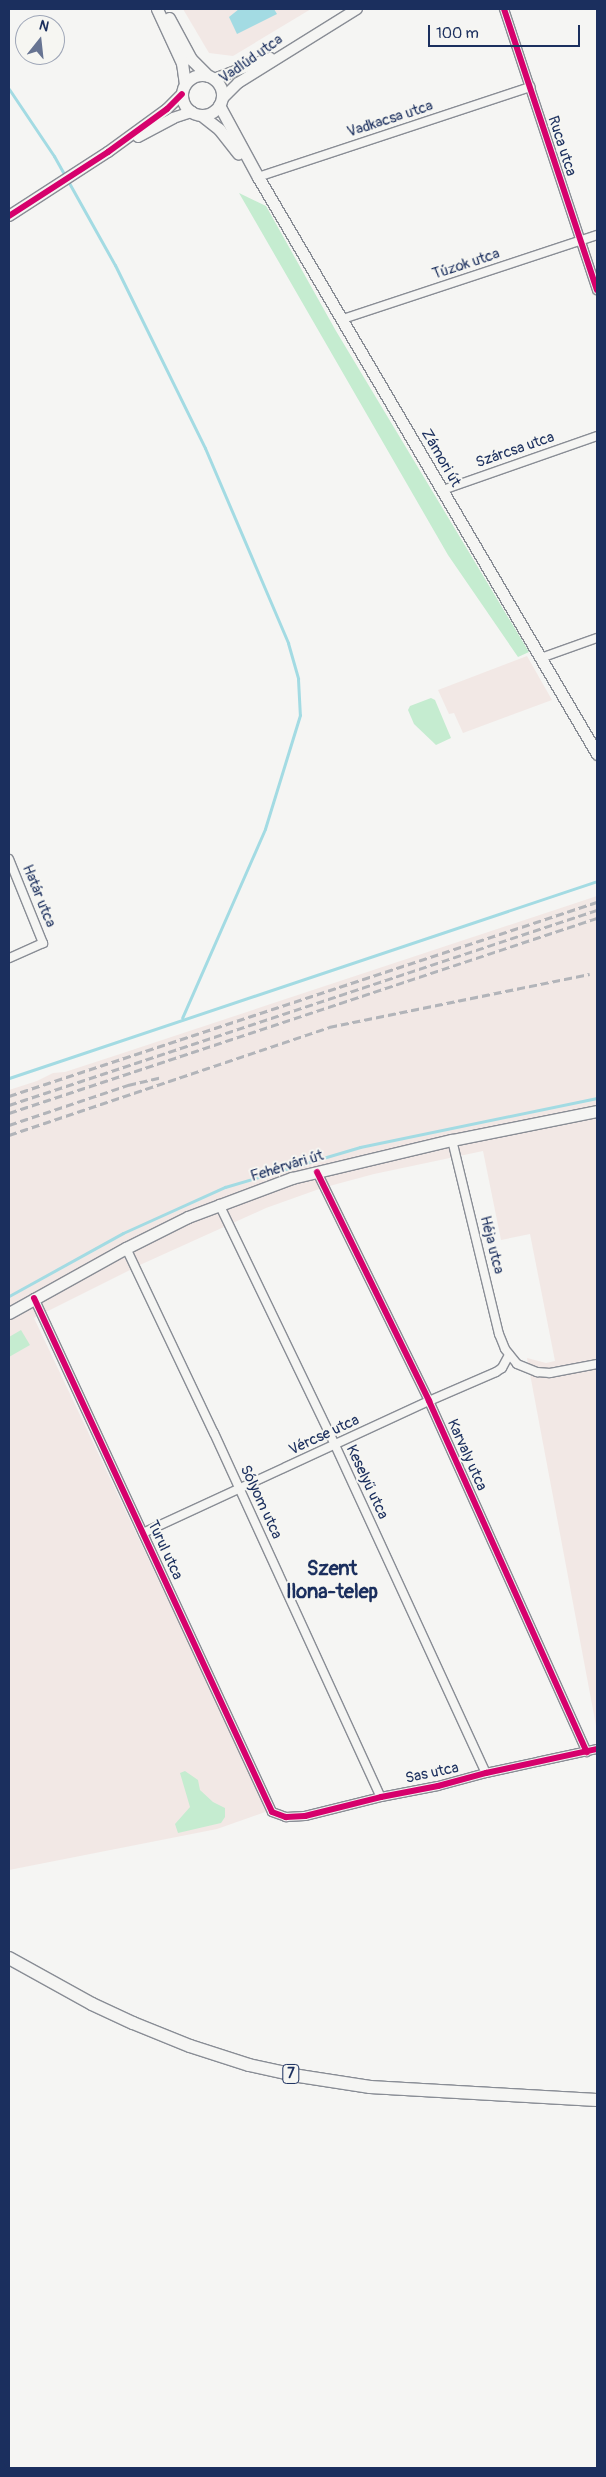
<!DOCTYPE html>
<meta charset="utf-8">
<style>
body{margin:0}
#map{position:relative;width:606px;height:2477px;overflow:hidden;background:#f5f5f3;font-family:Pangolin,sans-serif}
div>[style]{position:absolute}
.built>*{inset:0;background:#f2e8e5}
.green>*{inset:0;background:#c5ecd0}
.water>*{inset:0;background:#a3dbe3}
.stream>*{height:3px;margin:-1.5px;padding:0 1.5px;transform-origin:1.5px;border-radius:1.5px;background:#a3dbe3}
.roads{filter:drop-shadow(1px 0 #898d95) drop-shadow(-1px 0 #898d95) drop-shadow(0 1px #898d95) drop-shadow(0 -1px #898d95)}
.minor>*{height:8px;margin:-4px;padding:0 4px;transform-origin:4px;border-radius:4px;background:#f5f5f3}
.tertiary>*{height:10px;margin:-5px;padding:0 5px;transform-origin:5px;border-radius:5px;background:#f5f5f3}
.secondary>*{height:11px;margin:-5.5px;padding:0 5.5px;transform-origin:5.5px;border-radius:5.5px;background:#f5f5f3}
.secondary>.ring{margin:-5.5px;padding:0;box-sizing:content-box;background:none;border:11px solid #f5f5f3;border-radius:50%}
.primary>*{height:12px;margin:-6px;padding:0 6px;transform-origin:6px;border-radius:6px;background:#f5f5f3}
.rail>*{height:3px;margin-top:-1.5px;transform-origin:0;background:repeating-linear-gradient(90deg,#b2b4b9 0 8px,transparent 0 12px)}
.cycleway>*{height:6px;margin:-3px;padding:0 3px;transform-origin:3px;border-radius:3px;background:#d6006c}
span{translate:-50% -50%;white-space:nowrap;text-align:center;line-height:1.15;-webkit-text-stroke:4px #f6f6f2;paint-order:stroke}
.shield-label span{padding:1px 4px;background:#f6f6f2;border:1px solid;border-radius:4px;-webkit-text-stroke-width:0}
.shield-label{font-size:14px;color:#1b2f5e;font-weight:700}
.street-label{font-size:15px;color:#1b2f5e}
.district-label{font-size:20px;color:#1b2f5e;font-weight:700}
.frame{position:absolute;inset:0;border:10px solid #1b2f5e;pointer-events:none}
.north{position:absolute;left:15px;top:15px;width:50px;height:50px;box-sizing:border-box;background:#f6f6f2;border:1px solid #9ea6b7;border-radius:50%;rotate:16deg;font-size:14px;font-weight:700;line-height:20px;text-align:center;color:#1b2f5e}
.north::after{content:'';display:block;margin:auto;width:18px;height:22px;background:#677492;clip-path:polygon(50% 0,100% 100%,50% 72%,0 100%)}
.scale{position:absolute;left:428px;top:25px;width:152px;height:22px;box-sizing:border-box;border:2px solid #1b2f5e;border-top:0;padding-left:6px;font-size:15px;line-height:18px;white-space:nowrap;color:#1b2f5e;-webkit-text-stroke:4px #f6f6f2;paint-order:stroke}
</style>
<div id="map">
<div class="built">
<div style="clip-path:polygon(183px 9px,311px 9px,233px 56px,209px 53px)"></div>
<div style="clip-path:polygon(527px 656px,552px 700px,463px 733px,454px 713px,449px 714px,438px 690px)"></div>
<div style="clip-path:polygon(597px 896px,597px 1731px,527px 1358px,546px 1363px,555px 1361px,530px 1234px,501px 1240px,483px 1151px,374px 1174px,322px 1188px,266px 1208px,142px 1264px,34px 1318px,268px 1811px,217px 1829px,9px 1870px,9px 1090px,37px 1081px,53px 1073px,65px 1072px,117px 1055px)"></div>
</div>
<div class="green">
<div style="clip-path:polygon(239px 193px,266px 206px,336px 331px,529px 652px,518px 657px,448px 555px)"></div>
<div style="clip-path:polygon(431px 698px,435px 700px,451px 738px,436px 745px,414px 724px,408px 710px,410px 706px)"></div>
<div style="clip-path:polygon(21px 1330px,30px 1345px,9px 1357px,9px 1337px)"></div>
<div style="clip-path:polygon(185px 1771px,198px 1780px,200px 1790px,213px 1802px,225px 1808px,225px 1817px,221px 1823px,178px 1833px,175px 1824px,190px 1807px,180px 1773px)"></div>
</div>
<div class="water">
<div style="clip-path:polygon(239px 9px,274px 9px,277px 14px,237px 34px,229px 17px)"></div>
</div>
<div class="stream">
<div style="left:9px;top:89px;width:81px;rotate:56.1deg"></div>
<div style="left:54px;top:156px;width:125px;rotate:60.8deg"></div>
<div style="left:115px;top:265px;width:204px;rotate:63.8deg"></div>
<div style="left:205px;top:448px;width:212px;rotate:66.9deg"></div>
<div style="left:288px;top:643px;width:37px;rotate:74deg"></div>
<div style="left:298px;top:679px;width:36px;rotate:87deg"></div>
<div style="left:300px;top:715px;width:119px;rotate:107.1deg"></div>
<div style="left:265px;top:829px;width:206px;rotate:113.7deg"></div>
<div style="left:9px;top:1078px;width:620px;rotate:-18.52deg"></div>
<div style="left:9px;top:1296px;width:130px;rotate:-28.9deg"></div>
<div style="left:123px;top:1233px;width:112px;rotate:-24.3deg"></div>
<div style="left:225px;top:1187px;width:141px;rotate:-16.5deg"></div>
<div style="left:360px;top:1147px;width:242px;rotate:-11.7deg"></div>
</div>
<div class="roads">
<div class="minor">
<div style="left:504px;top:9px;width:296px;rotate:71.7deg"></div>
<div style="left:258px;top:177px;width:287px;rotate:-18.3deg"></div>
<div style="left:343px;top:319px;width:268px;rotate:-18.3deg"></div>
<div style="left:443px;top:490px;width:163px;rotate:-19.3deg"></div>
<div style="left:541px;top:658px;width:59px;rotate:-19.7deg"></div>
<div style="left:9px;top:859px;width:91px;rotate:68deg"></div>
<div style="left:43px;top:943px;width:37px;rotate:156deg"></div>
<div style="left:452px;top:1140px;width:200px;rotate:76.4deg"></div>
<div style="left:499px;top:1334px;width:16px;rotate:68deg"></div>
<div style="left:505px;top:1349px;width:19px;rotate:51deg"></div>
<div style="left:517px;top:1364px;width:22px;rotate:22deg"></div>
<div style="left:537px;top:1372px;width:13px;rotate:4deg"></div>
<div style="left:550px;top:1373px;width:48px;rotate:-10.8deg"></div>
<div style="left:317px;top:1172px;width:255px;rotate:63.9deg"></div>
<div style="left:429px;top:1401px;width:385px;rotate:65.8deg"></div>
<div style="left:219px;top:1204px;width:267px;rotate:64.3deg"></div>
<div style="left:335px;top:1445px;width:361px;rotate:65.3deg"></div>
<div style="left:126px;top:1248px;width:205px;rotate:64.6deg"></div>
<div style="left:214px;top:1433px;width:400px;rotate:65.4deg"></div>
<div style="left:34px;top:1298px;width:566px;rotate:65.15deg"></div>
<div style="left:272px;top:1812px;width:15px;rotate:20deg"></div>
<div style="left:286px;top:1817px;width:19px;rotate:-3deg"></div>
<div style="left:305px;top:1816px;width:78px;rotate:-14deg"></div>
<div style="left:381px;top:1797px;width:58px;rotate:-10.9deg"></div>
<div style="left:438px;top:1786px;width:50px;rotate:-15.2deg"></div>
<div style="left:486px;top:1773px;width:114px;rotate:-12.2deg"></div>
<div style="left:143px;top:1533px;width:315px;rotate:-24.8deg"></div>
<div style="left:429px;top:1401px;width:73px;rotate:-23.4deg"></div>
<div style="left:496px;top:1372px;width:7px;rotate:-34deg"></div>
<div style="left:502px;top:1368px;width:15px;rotate:-62deg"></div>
</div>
<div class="tertiary">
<div style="left:214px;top:79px;width:60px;rotate:-20.6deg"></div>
<div style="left:222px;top:99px;width:23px;rotate:-45deg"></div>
<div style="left:238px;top:83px;width:140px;rotate:-31.9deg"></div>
<div style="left:138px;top:137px;width:40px;rotate:-28deg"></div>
<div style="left:173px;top:118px;width:20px;rotate:-18deg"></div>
<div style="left:9px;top:216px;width:118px;rotate:-32.9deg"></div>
<div style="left:108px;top:152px;width:73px;rotate:-36.1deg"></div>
<div style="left:167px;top:109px;width:21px;rotate:-45deg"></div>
</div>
<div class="secondary">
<div style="left:157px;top:9px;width:60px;rotate:65.2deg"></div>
<div style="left:182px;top:63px;width:21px;rotate:82deg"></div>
<div style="left:169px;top:18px;width:47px;rotate:61.8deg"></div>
<div style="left:191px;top:59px;width:24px;rotate:45deg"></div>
<div class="ring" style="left:182px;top:75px;width:29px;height:29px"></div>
<div style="left:219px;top:105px;width:82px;rotate:61.6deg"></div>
<div style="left:258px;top:177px;width:669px;rotate:59.56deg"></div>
<div style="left:201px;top:115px;width:23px;rotate:38deg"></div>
<div style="left:219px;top:129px;width:31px;rotate:52deg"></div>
<div style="left:9px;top:1313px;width:134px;rotate:-29.1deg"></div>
<div style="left:126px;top:1248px;width:69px;rotate:-26.6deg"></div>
<div style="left:188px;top:1217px;width:111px;rotate:-20.6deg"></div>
<div style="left:292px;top:1178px;width:164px;rotate:-13.4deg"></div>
<div style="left:452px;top:1140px;width:148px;rotate:-11.3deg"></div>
</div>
<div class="primary">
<div style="left:9px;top:1958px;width:95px;rotate:29deg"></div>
<div style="left:92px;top:2004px;width:45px;rotate:24.9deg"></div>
<div style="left:133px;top:2023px;width:61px;rotate:22deg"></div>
<div style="left:190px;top:2046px;width:62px;rotate:17.9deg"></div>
<div style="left:249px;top:2065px;width:51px;rotate:12.4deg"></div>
<div style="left:299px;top:2076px;width:72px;rotate:8.8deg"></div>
<div style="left:370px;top:2087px;width:227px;rotate:3.3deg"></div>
</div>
</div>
<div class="rail">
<div style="left:9px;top:1096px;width:619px;rotate:-18.26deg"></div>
<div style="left:9px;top:1105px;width:619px;rotate:-18.35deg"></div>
<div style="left:9px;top:1113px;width:619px;rotate:-18.35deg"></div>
<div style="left:9px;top:1125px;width:126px;rotate:-18.6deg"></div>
<div style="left:128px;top:1085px;width:32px;rotate:-13deg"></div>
<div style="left:9px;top:1135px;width:338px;rotate:-18.6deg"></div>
<div style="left:329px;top:1027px;width:266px;rotate:-11.5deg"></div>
</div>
<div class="cycleway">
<div style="left:504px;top:9px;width:296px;rotate:71.7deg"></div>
<div style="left:9px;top:216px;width:118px;rotate:-32.9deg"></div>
<div style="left:108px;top:152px;width:73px;rotate:-36.1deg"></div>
<div style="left:167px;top:109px;width:21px;rotate:-45deg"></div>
<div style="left:317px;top:1172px;width:255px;rotate:63.9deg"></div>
<div style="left:429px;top:1401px;width:385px;rotate:65.8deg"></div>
<div style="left:34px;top:1298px;width:566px;rotate:65.15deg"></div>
<div style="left:272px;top:1812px;width:15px;rotate:20deg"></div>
<div style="left:286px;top:1817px;width:19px;rotate:-3deg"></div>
<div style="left:305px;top:1816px;width:78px;rotate:-14deg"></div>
<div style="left:381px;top:1797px;width:58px;rotate:-10.9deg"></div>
<div style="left:438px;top:1786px;width:50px;rotate:-15.2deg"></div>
<div style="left:486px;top:1773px;width:114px;rotate:-12.2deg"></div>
</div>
<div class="shield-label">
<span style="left:291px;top:2074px">7</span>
</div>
<div class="street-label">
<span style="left:251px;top:59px;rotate:-35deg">Vadlúd utca</span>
<span style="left:390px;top:119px;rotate:-18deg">Vadkacsa utca</span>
<span style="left:562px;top:146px;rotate:72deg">Ruca utca</span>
<span style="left:466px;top:264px;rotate:-18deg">Túzok utca</span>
<span style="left:515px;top:450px;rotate:-19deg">Szárcsa utca</span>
<span style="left:441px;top:458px;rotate:60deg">Zámori út</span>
<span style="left:39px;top:896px;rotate:68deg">Határ utca</span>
<span style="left:287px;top:1166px;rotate:-17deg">Fehérvári út</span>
<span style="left:492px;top:1245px;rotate:76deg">Héja utca</span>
<span style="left:324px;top:1435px;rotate:-25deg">Vércse utca</span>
<span style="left:467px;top:1455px;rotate:66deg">Karvaly utca</span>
<span style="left:367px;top:1482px;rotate:65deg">Keselyű utca</span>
<span style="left:261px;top:1502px;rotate:65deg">Sólyom utca</span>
<span style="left:165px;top:1550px;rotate:65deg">Turul utca</span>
<span style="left:432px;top:1773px;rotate:-12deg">Sas utca</span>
</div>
<div class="district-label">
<span style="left:332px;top:1580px">Szent<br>Ilona-telep</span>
</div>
<div class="frame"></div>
<div class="north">N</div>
<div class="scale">100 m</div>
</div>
